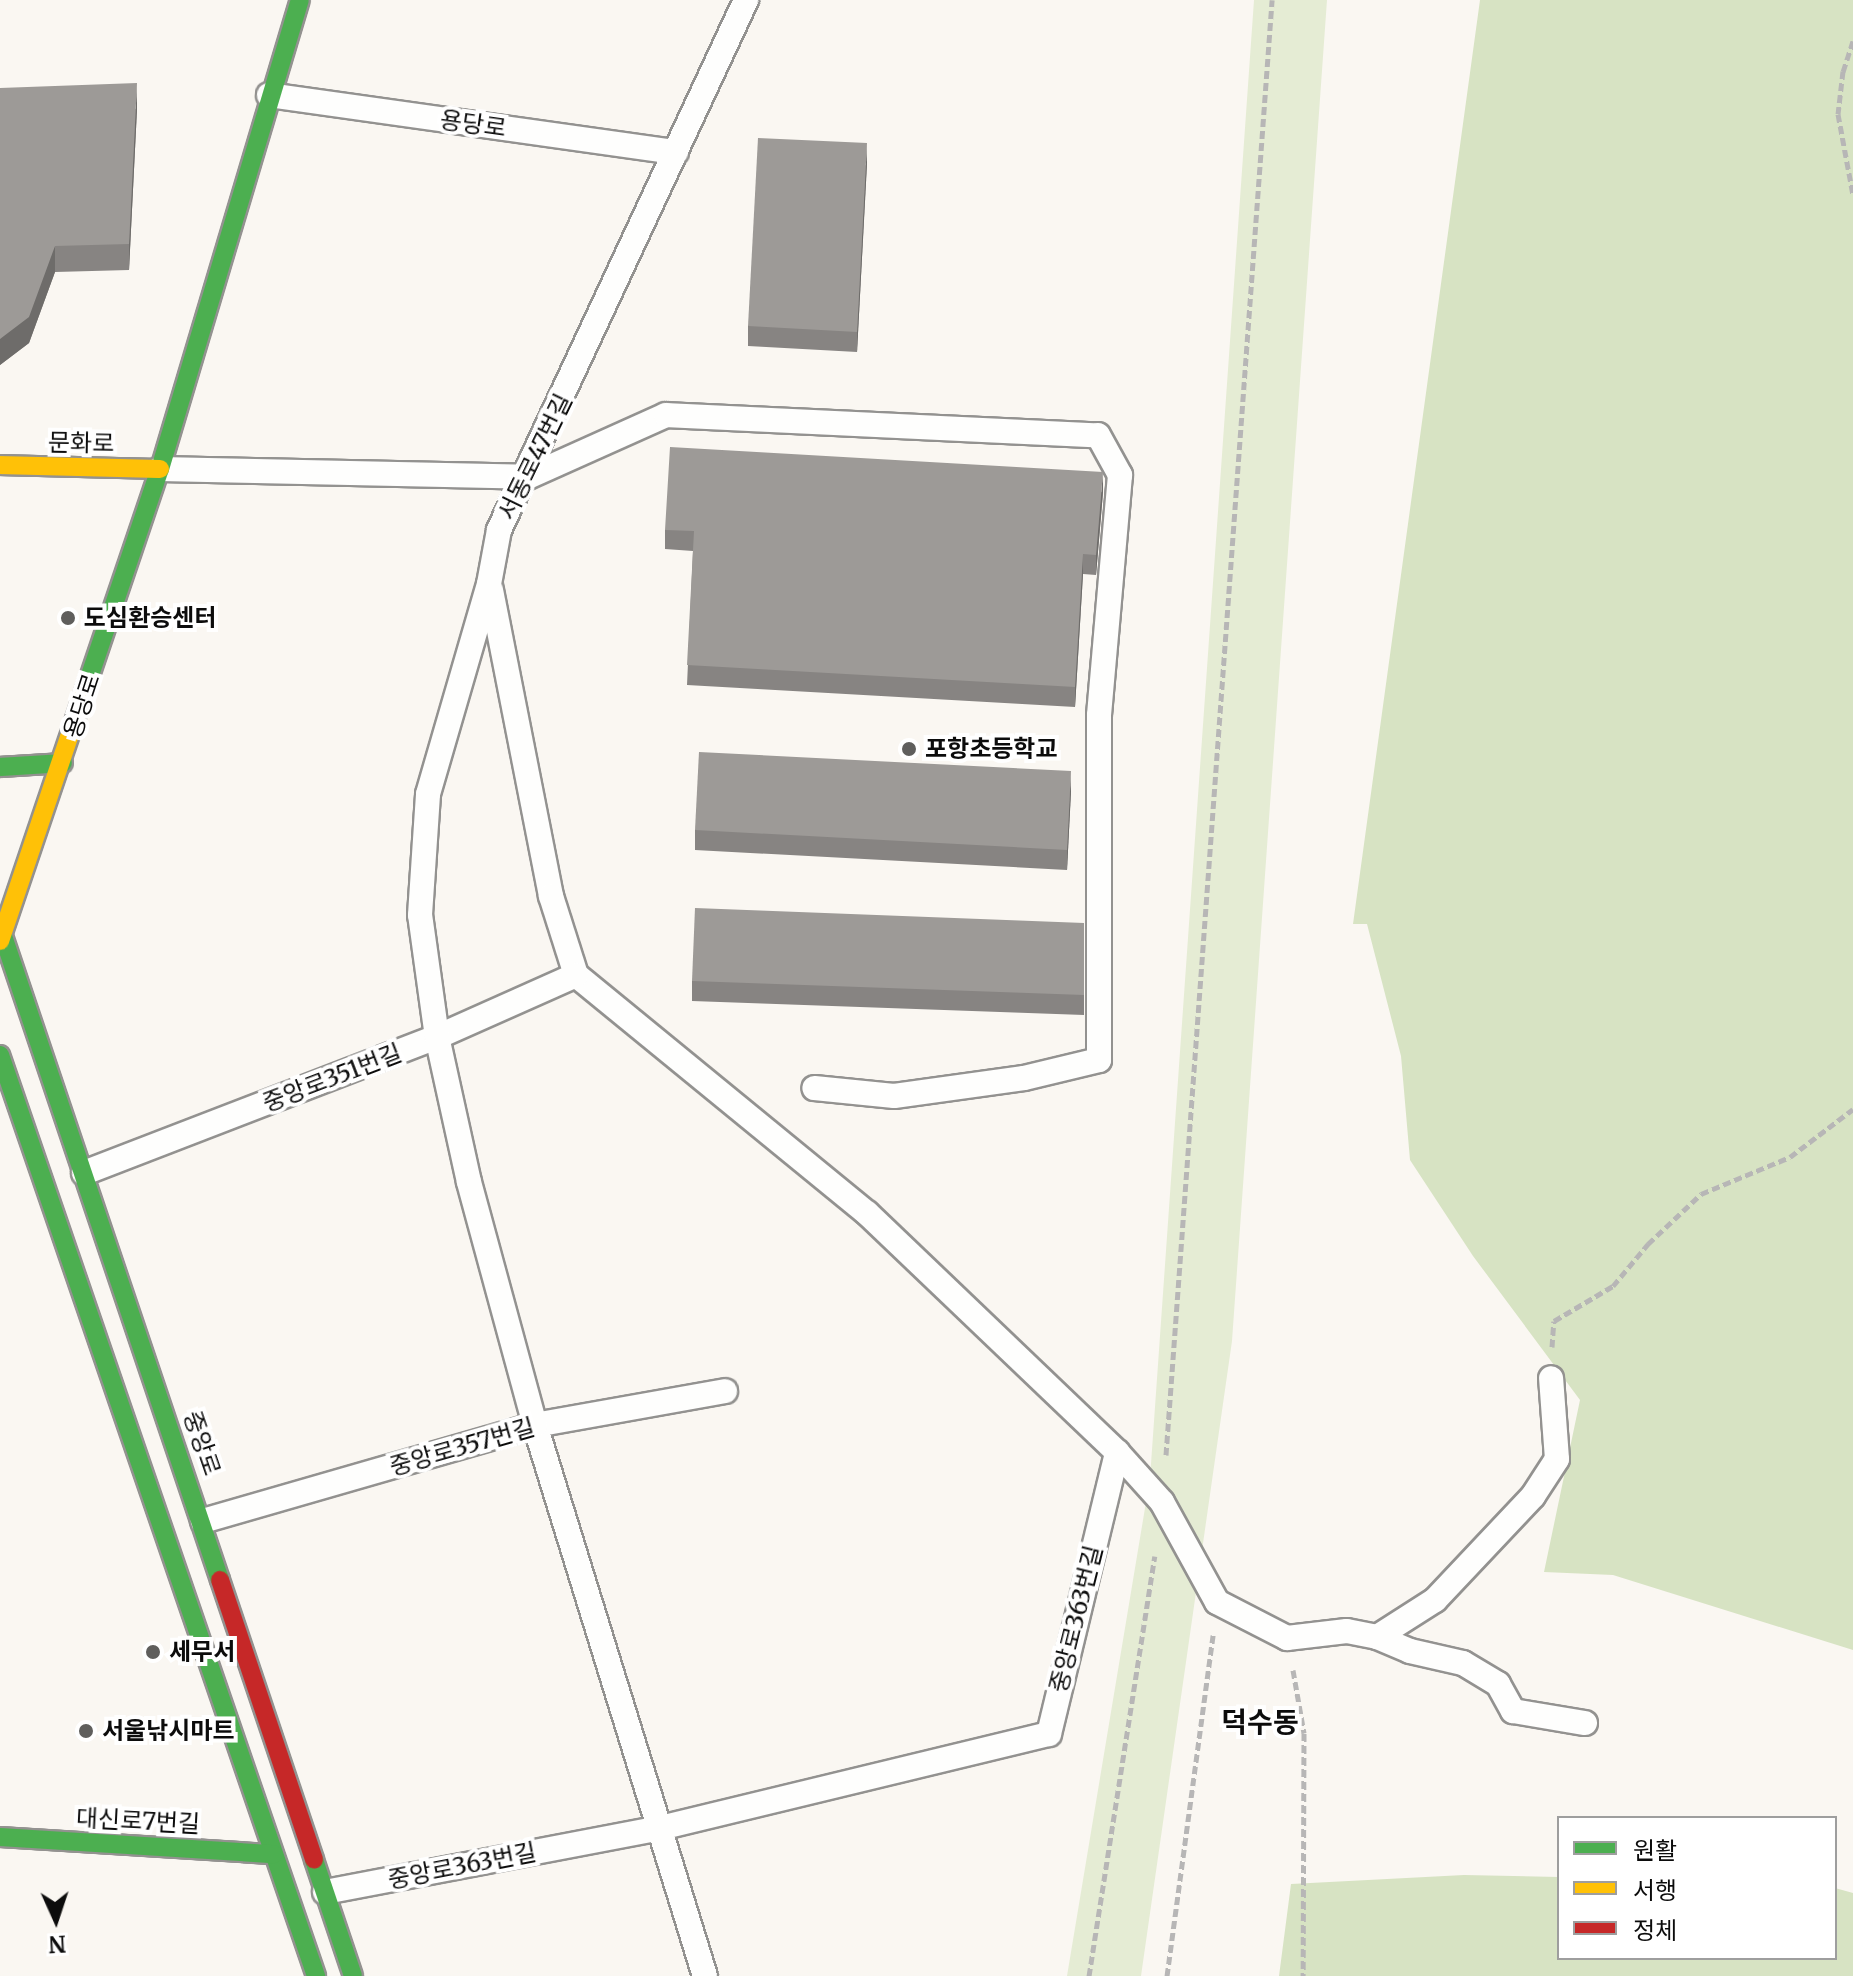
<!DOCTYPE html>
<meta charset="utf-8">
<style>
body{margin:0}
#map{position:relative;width:1853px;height:1976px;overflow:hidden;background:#faf7f2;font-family:Merriweather,"Noto Sans KR",serif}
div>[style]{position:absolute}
.green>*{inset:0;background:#e5ecd4}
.forest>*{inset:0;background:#d7e3c3}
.path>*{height:5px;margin-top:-2.5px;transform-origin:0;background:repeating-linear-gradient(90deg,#b7b6b6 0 8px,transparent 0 12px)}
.roads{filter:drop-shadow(2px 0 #939290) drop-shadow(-2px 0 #939290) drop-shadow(0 2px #939290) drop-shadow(0 -2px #939290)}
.lane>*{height:24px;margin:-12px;padding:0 12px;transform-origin:12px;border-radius:12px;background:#fefefd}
.fast>*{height:18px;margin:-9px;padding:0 9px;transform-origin:9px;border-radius:9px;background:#4caf50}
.slow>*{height:18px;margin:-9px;padding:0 9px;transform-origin:9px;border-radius:9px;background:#ffc107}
.jam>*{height:18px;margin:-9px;padding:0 9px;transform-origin:9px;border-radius:9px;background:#c62828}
.wall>*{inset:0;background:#878482}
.shaded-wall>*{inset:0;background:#6e6c6a}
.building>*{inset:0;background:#9d9a97}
.dots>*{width:22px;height:22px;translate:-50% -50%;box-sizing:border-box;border:4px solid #fff;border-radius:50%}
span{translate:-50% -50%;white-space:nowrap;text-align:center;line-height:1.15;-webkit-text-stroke:8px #fff;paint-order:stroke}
.street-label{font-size:24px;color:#0c0c0c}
.poi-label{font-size:24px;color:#0c0c0c;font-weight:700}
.left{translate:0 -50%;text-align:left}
.quarter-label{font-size:28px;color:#0c0c0c;font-weight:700}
.legend{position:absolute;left:1557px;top:1816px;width:280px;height:144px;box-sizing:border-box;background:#fff;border:2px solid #9e9e9e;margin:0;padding:10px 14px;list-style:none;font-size:24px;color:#0c0c0c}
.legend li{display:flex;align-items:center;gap:16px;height:40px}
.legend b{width:40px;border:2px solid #9e9e9e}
.north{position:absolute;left:16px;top:1880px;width:80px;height:80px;-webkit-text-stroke:6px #fff;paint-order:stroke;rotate:177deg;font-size:22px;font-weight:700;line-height:32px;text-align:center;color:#0c0c0c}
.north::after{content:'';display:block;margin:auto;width:28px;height:36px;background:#0c0c0c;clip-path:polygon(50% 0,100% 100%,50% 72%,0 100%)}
</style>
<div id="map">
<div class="green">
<div style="clip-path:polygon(1254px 0,1327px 0,1232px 1341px,1141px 1976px,1067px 1976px,1150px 1478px)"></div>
</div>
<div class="forest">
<div style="clip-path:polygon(1480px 0,1853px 0,1853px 1650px,1613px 1575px,1544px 1572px,1580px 1400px,1473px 1256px,1410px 1160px,1401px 1056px,1367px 924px,1353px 924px)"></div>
<div style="clip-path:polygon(1464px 1875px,1559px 1877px,1559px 1958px,1835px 1958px,1835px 1888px,1853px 1893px,1853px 1976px,1279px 1976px,1291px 1884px)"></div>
</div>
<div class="path">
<div style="left:1853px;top:41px;width:32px;rotate:108deg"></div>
<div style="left:1843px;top:71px;width:43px;rotate:96.6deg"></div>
<div style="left:1838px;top:114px;width:82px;rotate:79.5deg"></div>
<div style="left:1552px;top:1347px;width:26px;rotate:-86deg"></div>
<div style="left:1554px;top:1321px;width:69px;rotate:-30.7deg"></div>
<div style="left:1613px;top:1286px;width:55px;rotate:-50.2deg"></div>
<div style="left:1648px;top:1244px;width:73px;rotate:-43.3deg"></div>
<div style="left:1701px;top:1194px;width:96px;rotate:-22.6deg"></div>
<div style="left:1790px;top:1157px;width:79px;rotate:-37.3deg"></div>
<div style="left:1166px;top:1455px;width:1459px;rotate:-85.83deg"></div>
<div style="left:1293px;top:1670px;width:64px;rotate:80.1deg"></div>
<div style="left:1304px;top:1733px;width:243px;rotate:90.2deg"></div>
<div style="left:1089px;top:1976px;width:425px;rotate:-81.1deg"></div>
<div style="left:1167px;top:1976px;width:344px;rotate:-82.3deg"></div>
</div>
<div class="roads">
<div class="lane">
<div style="left:269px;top:95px;width:411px;rotate:8deg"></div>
<div style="left:160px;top:469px;width:368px;rotate:1.2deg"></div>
<div style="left:528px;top:477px;width:151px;rotate:-24.2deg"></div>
<div style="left:666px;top:415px;width:432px;rotate:2.7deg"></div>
<div style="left:1098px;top:435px;width:46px;rotate:61.2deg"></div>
<div style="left:1120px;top:475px;width:241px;rotate:95deg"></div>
<div style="left:1099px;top:715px;width:345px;rotate:90deg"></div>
<div style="left:1099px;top:1060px;width:77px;rotate:166.5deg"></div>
<div style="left:1024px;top:1078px;width:131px;rotate:172.1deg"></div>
<div style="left:894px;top:1096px;width:80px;rotate:-174.3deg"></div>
<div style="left:491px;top:590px;width:312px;rotate:78.9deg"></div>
<div style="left:551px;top:896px;width:83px;rotate:72.4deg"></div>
<div style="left:576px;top:975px;width:376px;rotate:39.3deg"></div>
<div style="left:867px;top:1213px;width:346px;rotate:43.7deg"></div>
<div style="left:1117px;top:1452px;width:67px;rotate:48deg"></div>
<div style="left:1162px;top:1502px;width:114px;rotate:61.2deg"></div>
<div style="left:1217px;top:1602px;width:79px;rotate:27.2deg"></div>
<div style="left:1287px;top:1638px;width:60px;rotate:-6.7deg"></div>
<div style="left:1347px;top:1631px;width:31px;rotate:11deg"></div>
<div style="left:1377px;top:1637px;width:69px;rotate:-32.5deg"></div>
<div style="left:1435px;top:1600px;width:143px;rotate:-46.7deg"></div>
<div style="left:1533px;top:1496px;width:44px;rotate:-57deg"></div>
<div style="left:1557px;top:1459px;width:81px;rotate:-94.2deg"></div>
<div style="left:84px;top:1173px;width:378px;rotate:-21.1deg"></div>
<div style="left:437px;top:1037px;width:152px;rotate:-24deg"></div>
<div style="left:203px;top:1521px;width:346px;rotate:-16.1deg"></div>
<div style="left:535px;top:1425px;width:193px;rotate:-10.1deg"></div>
<div style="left:1377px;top:1637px;width:36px;rotate:23deg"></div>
<div style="left:1410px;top:1651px;width:54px;rotate:12.8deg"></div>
<div style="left:1463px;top:1663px;width:41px;rotate:31deg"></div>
<div style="left:1498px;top:1684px;width:31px;rotate:61deg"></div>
<div style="left:1513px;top:1711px;width:73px;rotate:9.5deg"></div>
<div style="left:325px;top:1892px;width:341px;rotate:-10.8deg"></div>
<div style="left:660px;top:1828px;width:400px;rotate:-13.6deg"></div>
<div style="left:1049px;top:1734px;width:290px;rotate:-76.4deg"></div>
<div style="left:705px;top:1976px;width:577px;rotate:-107.15deg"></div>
<div style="left:535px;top:1425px;width:252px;rotate:-105.2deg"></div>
<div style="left:469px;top:1182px;width:148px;rotate:-102.4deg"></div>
<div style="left:437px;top:1037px;width:123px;rotate:-97.9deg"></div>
<div style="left:420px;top:915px;width:121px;rotate:-86.2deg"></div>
<div style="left:428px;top:794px;width:219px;rotate:-73.8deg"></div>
<div style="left:489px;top:584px;width:55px;rotate:-79.5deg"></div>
<div style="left:499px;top:530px;width:585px;rotate:-65.01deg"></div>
</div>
<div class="fast">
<div style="left:85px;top:690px;width:233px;rotate:-71.3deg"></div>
<div style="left:160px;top:469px;width:489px;rotate:-73.4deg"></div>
<div style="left:0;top:767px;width:63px;rotate:-3.6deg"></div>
<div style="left:0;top:927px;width:689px;rotate:71.38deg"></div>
<div style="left:0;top:1055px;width:974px;rotate:71.06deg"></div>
<div style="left:0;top:1837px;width:274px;rotate:3.6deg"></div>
<div style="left:314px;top:1860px;width:122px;rotate:71.4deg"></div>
</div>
<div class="slow">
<div style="left:0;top:465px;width:160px;rotate:1.4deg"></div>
<div style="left:0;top:941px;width:265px;rotate:-71.3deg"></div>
</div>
<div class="jam">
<div style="left:220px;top:1580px;width:295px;rotate:71.4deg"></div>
</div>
</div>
<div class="wall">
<div style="clip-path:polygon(0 88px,137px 109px,129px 270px,55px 272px,29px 343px,0 365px)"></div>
<div style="clip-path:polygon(867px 163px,857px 352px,748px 346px,748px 326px)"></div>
<div style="clip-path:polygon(1103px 492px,1096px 575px,1083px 574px,1075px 707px,687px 685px,693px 551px,665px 549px,665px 530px)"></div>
<div style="clip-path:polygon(1071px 791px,1067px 870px,695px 850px,695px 830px)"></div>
<div style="clip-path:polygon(1084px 923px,1084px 1015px,692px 1001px,692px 981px)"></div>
</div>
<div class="shaded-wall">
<div style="clip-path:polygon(137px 83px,137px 109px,129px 270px,129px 244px)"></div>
<div style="clip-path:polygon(867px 143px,867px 163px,857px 352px,857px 332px)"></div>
<div style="clip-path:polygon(55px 246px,55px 272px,29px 343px,0 365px,0 339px)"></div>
<div style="clip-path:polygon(1103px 472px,1103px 492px,1096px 575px,1096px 555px)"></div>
<div style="clip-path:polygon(1083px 554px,1083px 574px,1075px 707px,1075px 687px)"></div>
<div style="clip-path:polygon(1071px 771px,1071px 791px,1067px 870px,1067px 850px)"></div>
</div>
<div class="building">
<div style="clip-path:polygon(137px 83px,129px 244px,55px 246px,29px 317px,0 339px,0 88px)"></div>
<div style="clip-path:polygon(758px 138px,867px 143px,857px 332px,748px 326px)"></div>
<div style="clip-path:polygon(670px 447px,1103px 472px,1096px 555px,1083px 554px,1075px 687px,687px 665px,694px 531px,665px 530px)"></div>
<div style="clip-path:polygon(699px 752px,1071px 771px,1067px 850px,695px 830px)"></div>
<div style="clip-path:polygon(695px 908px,1084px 923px,1084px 995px,692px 981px)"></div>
</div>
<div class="dots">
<div style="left:68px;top:618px;background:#5f5e5c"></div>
<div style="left:909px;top:749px;background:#5f5e5c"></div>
<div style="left:153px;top:1652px;background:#5f5e5c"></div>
<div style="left:86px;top:1731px;background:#5f5e5c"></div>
</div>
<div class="street-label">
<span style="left:473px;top:124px;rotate:8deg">용당로</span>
<span style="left:81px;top:443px;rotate:1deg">문화로</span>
<span style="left:535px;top:457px;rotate:-64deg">서동로47번길</span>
<span style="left:82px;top:706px;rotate:-72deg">용당로</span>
<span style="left:332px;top:1078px;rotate:-21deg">중앙로351번길</span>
<span style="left:202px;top:1443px;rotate:71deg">중앙로</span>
<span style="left:462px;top:1447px;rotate:-16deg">중앙로357번길</span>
<span style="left:1076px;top:1619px;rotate:-76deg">중앙로363번길</span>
<span style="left:138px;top:1821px;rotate:3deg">대신로7번길</span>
<span style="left:462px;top:1866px;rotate:-11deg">중앙로363번길</span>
</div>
<div class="poi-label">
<span class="left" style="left:84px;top:618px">도심환승센터</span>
<span class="left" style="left:925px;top:749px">포항초등학교</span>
<span class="left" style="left:169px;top:1652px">세무서</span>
<span class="left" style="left:102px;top:1731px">서울낚시마트</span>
</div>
<div class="quarter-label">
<span style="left:1260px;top:1722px">덕수동</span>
</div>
<ul class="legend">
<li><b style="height:10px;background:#4caf50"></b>원활</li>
<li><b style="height:10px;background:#ffc107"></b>서행</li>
<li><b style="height:10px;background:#c62828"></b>정체</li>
</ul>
<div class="north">N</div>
</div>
